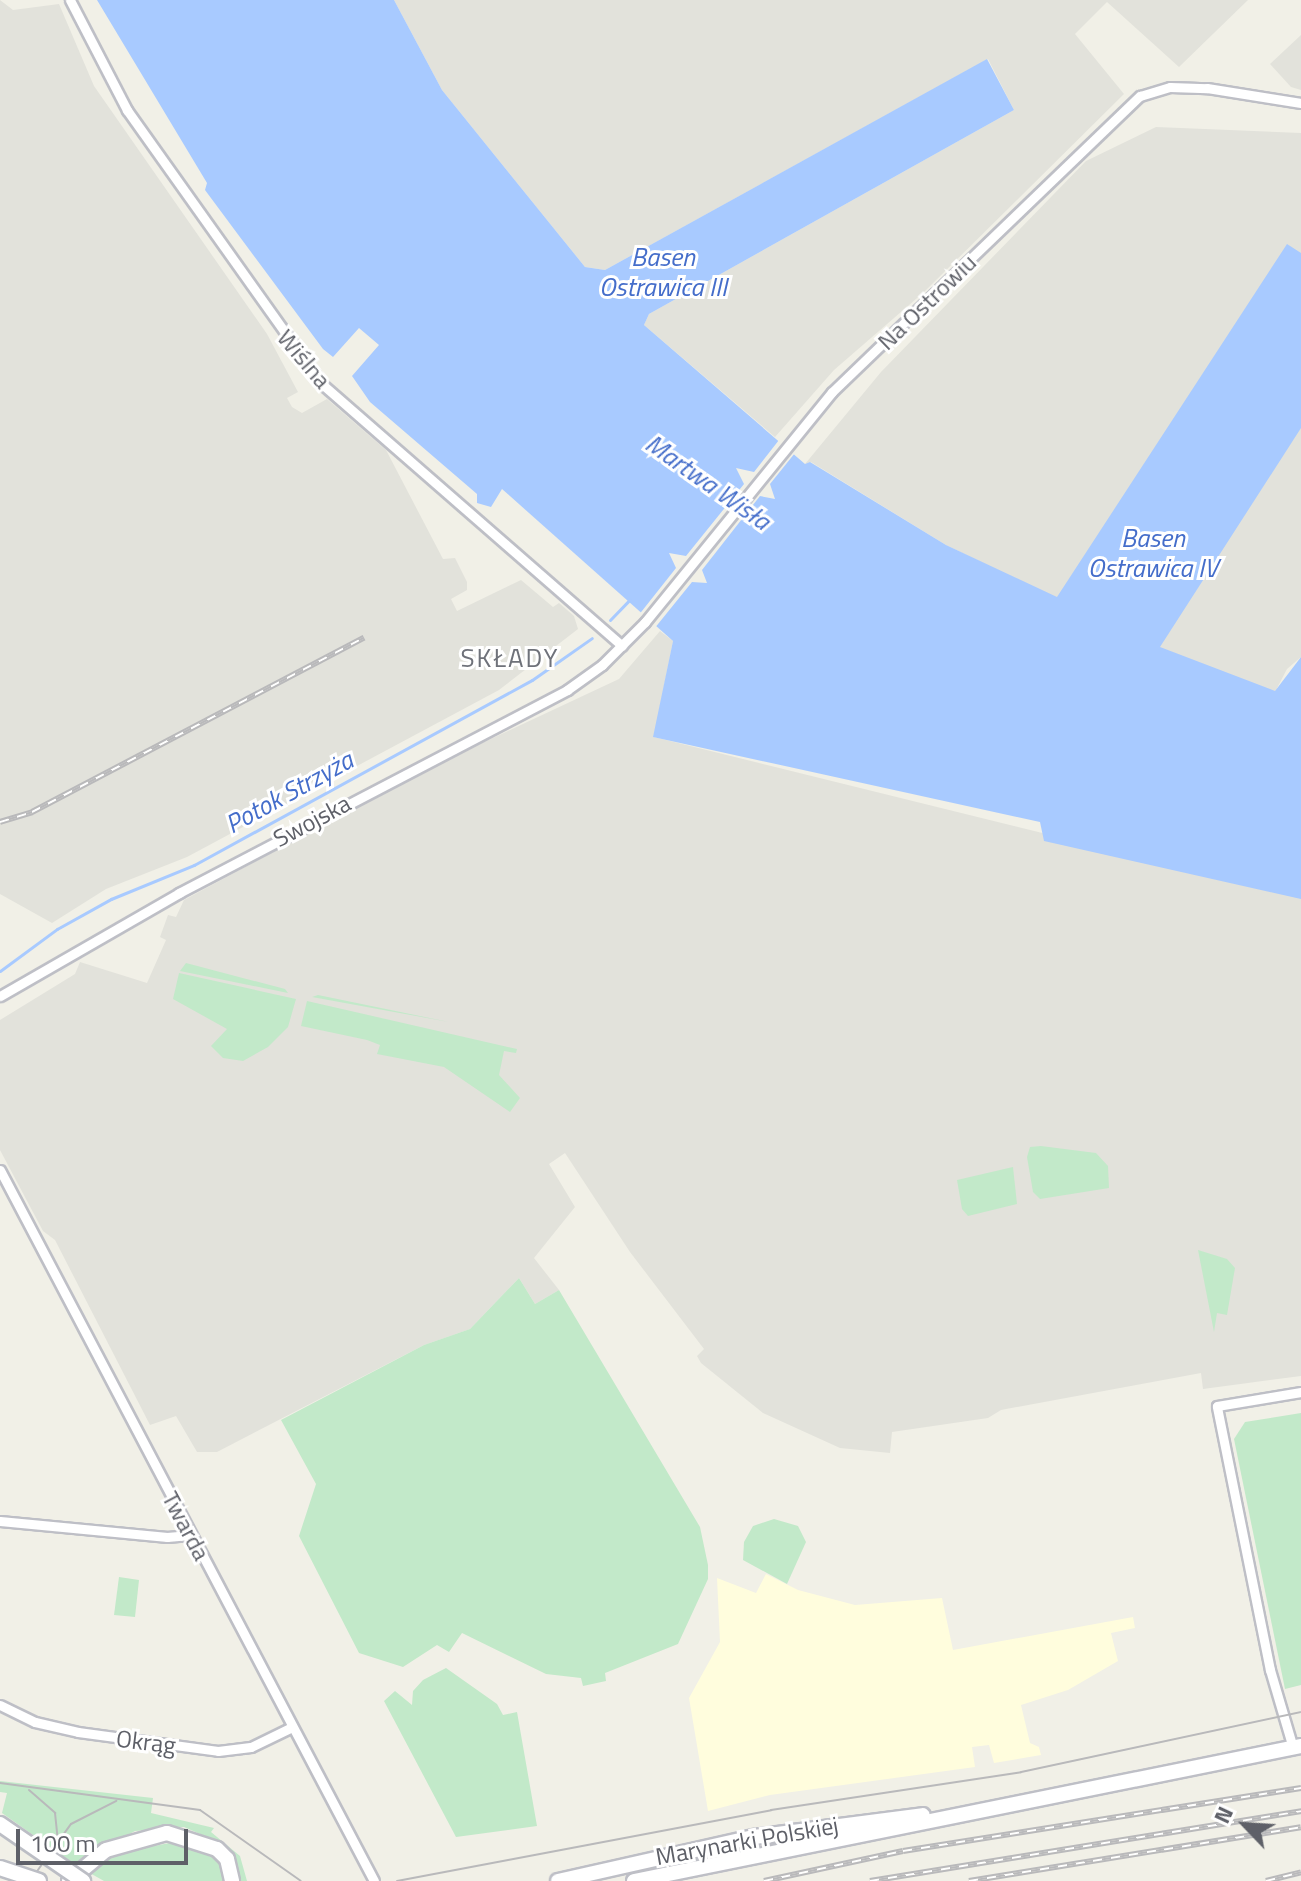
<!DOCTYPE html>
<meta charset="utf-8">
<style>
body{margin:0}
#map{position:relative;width:1301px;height:1881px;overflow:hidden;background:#f1f0e7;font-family:"Titillium Web",sans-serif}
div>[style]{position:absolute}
.commercial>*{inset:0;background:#fffddd}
.industrial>*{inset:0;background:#e2e2db}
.green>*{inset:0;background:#c2e9c9}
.water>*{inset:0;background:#a8caff}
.pier>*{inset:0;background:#f1f0e7}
.stream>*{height:3px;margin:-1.5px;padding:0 1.5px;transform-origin:1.5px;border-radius:1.5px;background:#a8caff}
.roads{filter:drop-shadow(2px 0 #bebfc6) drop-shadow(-2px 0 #bebfc6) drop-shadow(0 2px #bebfc6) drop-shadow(0 -2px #bebfc6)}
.street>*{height:9px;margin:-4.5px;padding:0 4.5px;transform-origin:4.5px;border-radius:4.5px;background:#fff}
.secondary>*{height:14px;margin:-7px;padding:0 7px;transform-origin:7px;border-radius:7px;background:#fff}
.tram>*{height:2px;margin:-1px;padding:0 1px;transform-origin:1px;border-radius:1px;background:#b9b9bb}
.rail>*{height:6px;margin-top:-3px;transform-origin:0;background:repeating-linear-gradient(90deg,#fff 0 9px,#b9b9bb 0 18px);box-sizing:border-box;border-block:2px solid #b9b9bb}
.bridges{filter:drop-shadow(2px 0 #bcbec5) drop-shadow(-2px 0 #bcbec5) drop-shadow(0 2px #bcbec5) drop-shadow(0 -2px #bcbec5)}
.secondary-bridge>*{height:14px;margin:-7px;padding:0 7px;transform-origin:7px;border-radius:7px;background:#fff}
span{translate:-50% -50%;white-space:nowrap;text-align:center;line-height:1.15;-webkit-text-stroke:6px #fff;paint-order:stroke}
.street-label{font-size:24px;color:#5e6068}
.water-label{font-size:26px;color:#446dca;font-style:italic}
.neighbourhood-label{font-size:26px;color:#6f727a;letter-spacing:2px}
.north{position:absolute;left:1205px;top:1785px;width:80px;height:80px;-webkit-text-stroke:6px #fff;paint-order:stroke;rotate:295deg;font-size:22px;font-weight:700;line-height:32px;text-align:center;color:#5e6068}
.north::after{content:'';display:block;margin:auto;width:28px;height:36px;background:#5e6068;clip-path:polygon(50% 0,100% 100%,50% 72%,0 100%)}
.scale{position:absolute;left:16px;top:1829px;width:172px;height:36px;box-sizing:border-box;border:4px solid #5e6068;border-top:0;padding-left:10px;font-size:24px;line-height:28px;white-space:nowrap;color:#5e6068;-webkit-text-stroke:6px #fff;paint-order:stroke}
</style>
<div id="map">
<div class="commercial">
<div style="clip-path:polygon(766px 1574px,798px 1590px,855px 1605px,942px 1598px,953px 1650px,1133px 1617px,1135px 1628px,1111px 1633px,1118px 1661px,1068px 1690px,1021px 1705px,1030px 1743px,1039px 1747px,1041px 1755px,994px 1763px,989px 1745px,972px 1747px,975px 1767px,770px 1795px,708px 1811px,689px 1698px,720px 1642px,717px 1578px,756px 1593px)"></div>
</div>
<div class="industrial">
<div style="clip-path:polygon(0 0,13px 10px,59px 4px,94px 86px,267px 334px,298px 392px,287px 398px,292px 407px,302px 413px,327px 399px,386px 450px,443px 559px,455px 558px,467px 582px,467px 590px,451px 599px,457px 611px,521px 580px,553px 607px,559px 603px,574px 616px,578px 629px,499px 690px,187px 857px,106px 889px,52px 923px,0 894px)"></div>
<div style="clip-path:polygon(394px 0,1248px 0,1179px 67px,1107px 2px,1075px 34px,1124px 94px,924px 292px,834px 370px,775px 437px,644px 325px,649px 314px,1014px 110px,988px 59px,605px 270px,585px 267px,442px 90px)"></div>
<div style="clip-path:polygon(1301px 35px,1301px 90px,1291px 87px,1270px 64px)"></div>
<div style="clip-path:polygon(1156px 127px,1301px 133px,1301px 657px,1287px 669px,1275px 692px,1169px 654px,946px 545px,811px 462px,805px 464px,881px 372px,1086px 161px)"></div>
<div style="clip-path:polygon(660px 631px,673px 641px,654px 737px,1301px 897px,1301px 1376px,1203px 1389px,1201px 1373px,1001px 1410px,988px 1418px,892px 1432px,890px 1453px,840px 1448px,763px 1413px,701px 1363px,697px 1356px,704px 1349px,630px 1252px,565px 1153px,549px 1164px,575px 1207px,534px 1258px,559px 1290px,535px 1304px,519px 1278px,470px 1329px,424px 1345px,217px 1452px,197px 1452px,176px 1416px,150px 1425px,55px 1240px,43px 1231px,0 1150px,0 1020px,75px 974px,80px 962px,147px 983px,166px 940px,160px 937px,168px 915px,176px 917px,184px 900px,431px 767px,619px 679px)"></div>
</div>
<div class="green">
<div style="clip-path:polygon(186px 963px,285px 989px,288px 993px,180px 971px)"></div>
<div style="clip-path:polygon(179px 973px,296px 999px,288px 1027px,268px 1047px,243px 1061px,223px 1058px,211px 1046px,227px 1029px,173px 999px)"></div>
<div style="clip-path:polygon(318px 995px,449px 1022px,312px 997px)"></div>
<div style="clip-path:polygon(307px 1001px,517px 1049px,516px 1053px,504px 1051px,499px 1075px,520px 1098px,510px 1112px,444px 1067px,377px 1054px,380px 1045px,367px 1040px,301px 1026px)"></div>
<div style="clip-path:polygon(1041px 1146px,1096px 1153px,1108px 1166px,1109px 1188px,1040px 1199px,1033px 1192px,1027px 1157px,1030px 1147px)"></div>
<div style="clip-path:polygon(1013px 1167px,1017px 1204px,968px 1216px,962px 1209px,957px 1180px)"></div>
<div style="clip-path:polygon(1198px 1250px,1227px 1259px,1235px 1268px,1227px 1315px,1217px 1313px,1214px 1332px)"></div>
<div style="clip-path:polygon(519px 1278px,535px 1304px,559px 1290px,700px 1527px,708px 1565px,708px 1579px,678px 1644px,605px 1673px,606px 1681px,583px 1686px,581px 1678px,546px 1674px,462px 1633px,449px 1652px,437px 1645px,403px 1667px,359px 1653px,299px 1536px,316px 1484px,281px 1420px,424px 1345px,470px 1329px)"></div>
<div style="clip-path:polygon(1301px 1413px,1301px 1685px,1285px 1689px,1234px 1439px,1245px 1422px)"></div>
<div style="clip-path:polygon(774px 1519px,798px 1526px,806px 1542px,787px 1584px,743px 1560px,744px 1542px,753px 1526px)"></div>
<div style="clip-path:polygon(119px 1577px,139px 1580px,135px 1617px,114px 1615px)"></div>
<div style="clip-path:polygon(446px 1668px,497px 1704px,503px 1715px,517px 1712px,537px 1826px,456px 1837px,384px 1701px,395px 1691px,412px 1705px,413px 1691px,423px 1680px)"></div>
<div style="clip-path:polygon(0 1781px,153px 1798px,151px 1813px,214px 1828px,211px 1832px,240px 1856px,247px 1881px,240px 1881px,223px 1844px,184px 1827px,135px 1831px,74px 1864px,2px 1813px,7px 1793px,0 1792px)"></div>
<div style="clip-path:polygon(175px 1842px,206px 1850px,219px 1862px,224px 1881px,104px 1881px,88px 1872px,117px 1853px)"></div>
</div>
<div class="water">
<div style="clip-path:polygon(97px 0,394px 0,442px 90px,585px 267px,605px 270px,987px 59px,1014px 110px,649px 314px,644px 325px,805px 464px,810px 462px,946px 545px,1057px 597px,1287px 244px,1301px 253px,1301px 428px,1160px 647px,1275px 691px,1301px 657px,1301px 899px,1044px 841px,1040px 822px,653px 737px,673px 641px,502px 489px,491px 507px,477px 503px,477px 494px,370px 402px,352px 376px,379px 345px,359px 328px,333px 357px,323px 349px,205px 190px,207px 183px)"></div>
</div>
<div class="pier">
<div style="clip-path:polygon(779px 440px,795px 453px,770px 484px,775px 499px,760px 496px,702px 570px,707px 583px,692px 582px,654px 629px,638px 616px,676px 568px,669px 553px,686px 556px,744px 484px,736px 468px,754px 472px)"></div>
</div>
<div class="stream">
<div style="left:610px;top:620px;width:28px;rotate:-46deg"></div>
<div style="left:0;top:971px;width:71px;rotate:-36.4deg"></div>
<div style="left:57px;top:929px;width:62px;rotate:-29.1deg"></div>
<div style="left:111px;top:899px;width:90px;rotate:-22.3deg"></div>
<div style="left:194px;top:865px;width:385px;rotate:-28.7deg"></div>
<div style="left:532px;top:680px;width:73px;rotate:-35deg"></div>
</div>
<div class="roads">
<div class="street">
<div style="left:70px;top:0;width:124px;rotate:62.6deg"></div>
<div style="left:127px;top:110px;width:336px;rotate:54.6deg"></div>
<div style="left:322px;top:384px;width:398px;rotate:41.1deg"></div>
<div style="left:0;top:996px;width:207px;rotate:-29.9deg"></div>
<div style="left:179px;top:893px;width:438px;rotate:-27.6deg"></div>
<div style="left:567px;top:690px;width:43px;rotate:-35.5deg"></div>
<div style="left:602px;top:665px;width:61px;rotate:-45deg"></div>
<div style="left:645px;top:622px;width:296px;rotate:-50.9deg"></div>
<div style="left:832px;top:392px;width:427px;rotate:-43.9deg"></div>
<div style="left:1140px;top:96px;width:31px;rotate:-17deg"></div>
<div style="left:1170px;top:87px;width:37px;rotate:2deg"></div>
<div style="left:1207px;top:88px;width:95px;rotate:9.1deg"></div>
<div style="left:0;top:1170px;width:803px;rotate:62.25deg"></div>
<div style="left:0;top:1521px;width:168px;rotate:5.5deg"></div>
<div style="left:167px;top:1537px;width:23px;rotate:-5deg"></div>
<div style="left:0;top:1705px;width:39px;rotate:26deg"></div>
<div style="left:35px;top:1722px;width:44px;rotate:13.1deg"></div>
<div style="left:78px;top:1732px;width:141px;rotate:7.7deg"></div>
<div style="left:218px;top:1751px;width:33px;rotate:-7deg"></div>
<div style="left:251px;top:1747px;width:46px;rotate:-26deg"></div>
<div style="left:1293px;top:1748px;width:81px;rotate:-106.4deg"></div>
<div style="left:1270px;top:1670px;width:269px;rotate:-101.4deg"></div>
<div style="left:1217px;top:1406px;width:85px;rotate:-9.5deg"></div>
</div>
<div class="secondary">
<div style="left:69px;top:1881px;width:48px;rotate:-40deg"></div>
<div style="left:106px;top:1850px;width:63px;rotate:-15.6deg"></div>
<div style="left:167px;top:1833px;width:52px;rotate:17.7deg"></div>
<div style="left:217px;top:1849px;width:14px;rotate:45deg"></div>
<div style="left:227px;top:1859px;width:23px;rotate:77deg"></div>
<div style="left:558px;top:1881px;width:201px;rotate:-12.7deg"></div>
<div style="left:754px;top:1837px;width:170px;rotate:-7.4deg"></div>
<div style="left:634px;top:1881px;width:681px;rotate:-11.44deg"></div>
</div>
</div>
<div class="tram">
<div style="left:0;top:1783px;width:202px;rotate:7.7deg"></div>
<div style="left:200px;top:1810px;width:123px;rotate:35.1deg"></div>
<div style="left:29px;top:1790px;width:35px;rotate:41deg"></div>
<div style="left:55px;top:1813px;width:31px;rotate:84deg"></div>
<div style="left:30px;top:1881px;width:70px;rotate:-54.3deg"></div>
<div style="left:71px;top:1824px;width:51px;rotate:-27.1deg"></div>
<div style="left:397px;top:1881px;width:381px;rotate:-10.7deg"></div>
<div style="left:771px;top:1810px;width:253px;rotate:-8.6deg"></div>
<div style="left:1021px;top:1772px;width:286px;rotate:-12.1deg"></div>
</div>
<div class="rail">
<div style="left:0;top:822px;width:34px;rotate:-17deg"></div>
<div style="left:32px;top:812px;width:375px;rotate:-27.7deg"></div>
<div style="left:764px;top:1881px;width:142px;rotate:-12.2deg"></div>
<div style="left:903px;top:1851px;width:403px;rotate:-9deg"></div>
<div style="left:870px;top:1881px;width:437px;rotate:-9.2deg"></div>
<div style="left:969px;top:1881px;width:336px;rotate:-9.2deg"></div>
<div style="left:1266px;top:1881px;width:36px;rotate:-14deg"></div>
</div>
<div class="bridges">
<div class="secondary-bridge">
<div style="left:0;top:1824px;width:101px;rotate:34.5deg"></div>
<div style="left:0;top:1868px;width:41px;rotate:18.4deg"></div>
</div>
</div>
<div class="street-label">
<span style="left:927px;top:302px;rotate:-44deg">Na Ostrowiu</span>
<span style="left:304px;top:359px;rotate:50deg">Wiślna</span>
<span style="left:312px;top:821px;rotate:-28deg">Swojska</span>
<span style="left:186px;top:1526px;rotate:62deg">Twarda</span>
<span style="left:146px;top:1742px;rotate:7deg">Okrąg</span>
<span style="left:747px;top:1841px;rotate:-10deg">Marynarki Polskiej</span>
</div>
<div class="water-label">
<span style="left:663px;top:272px">Basen<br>Ostrawica III</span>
<span style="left:708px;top:482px;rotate:35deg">Martwa Wisła</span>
<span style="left:1153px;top:553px">Basen<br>Ostrawica IV</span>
<span style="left:289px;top:792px;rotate:-29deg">Potok Strzyża</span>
</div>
<div class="neighbourhood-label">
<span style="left:510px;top:658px">SKŁADY</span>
</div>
<div class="north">N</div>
<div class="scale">100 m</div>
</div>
